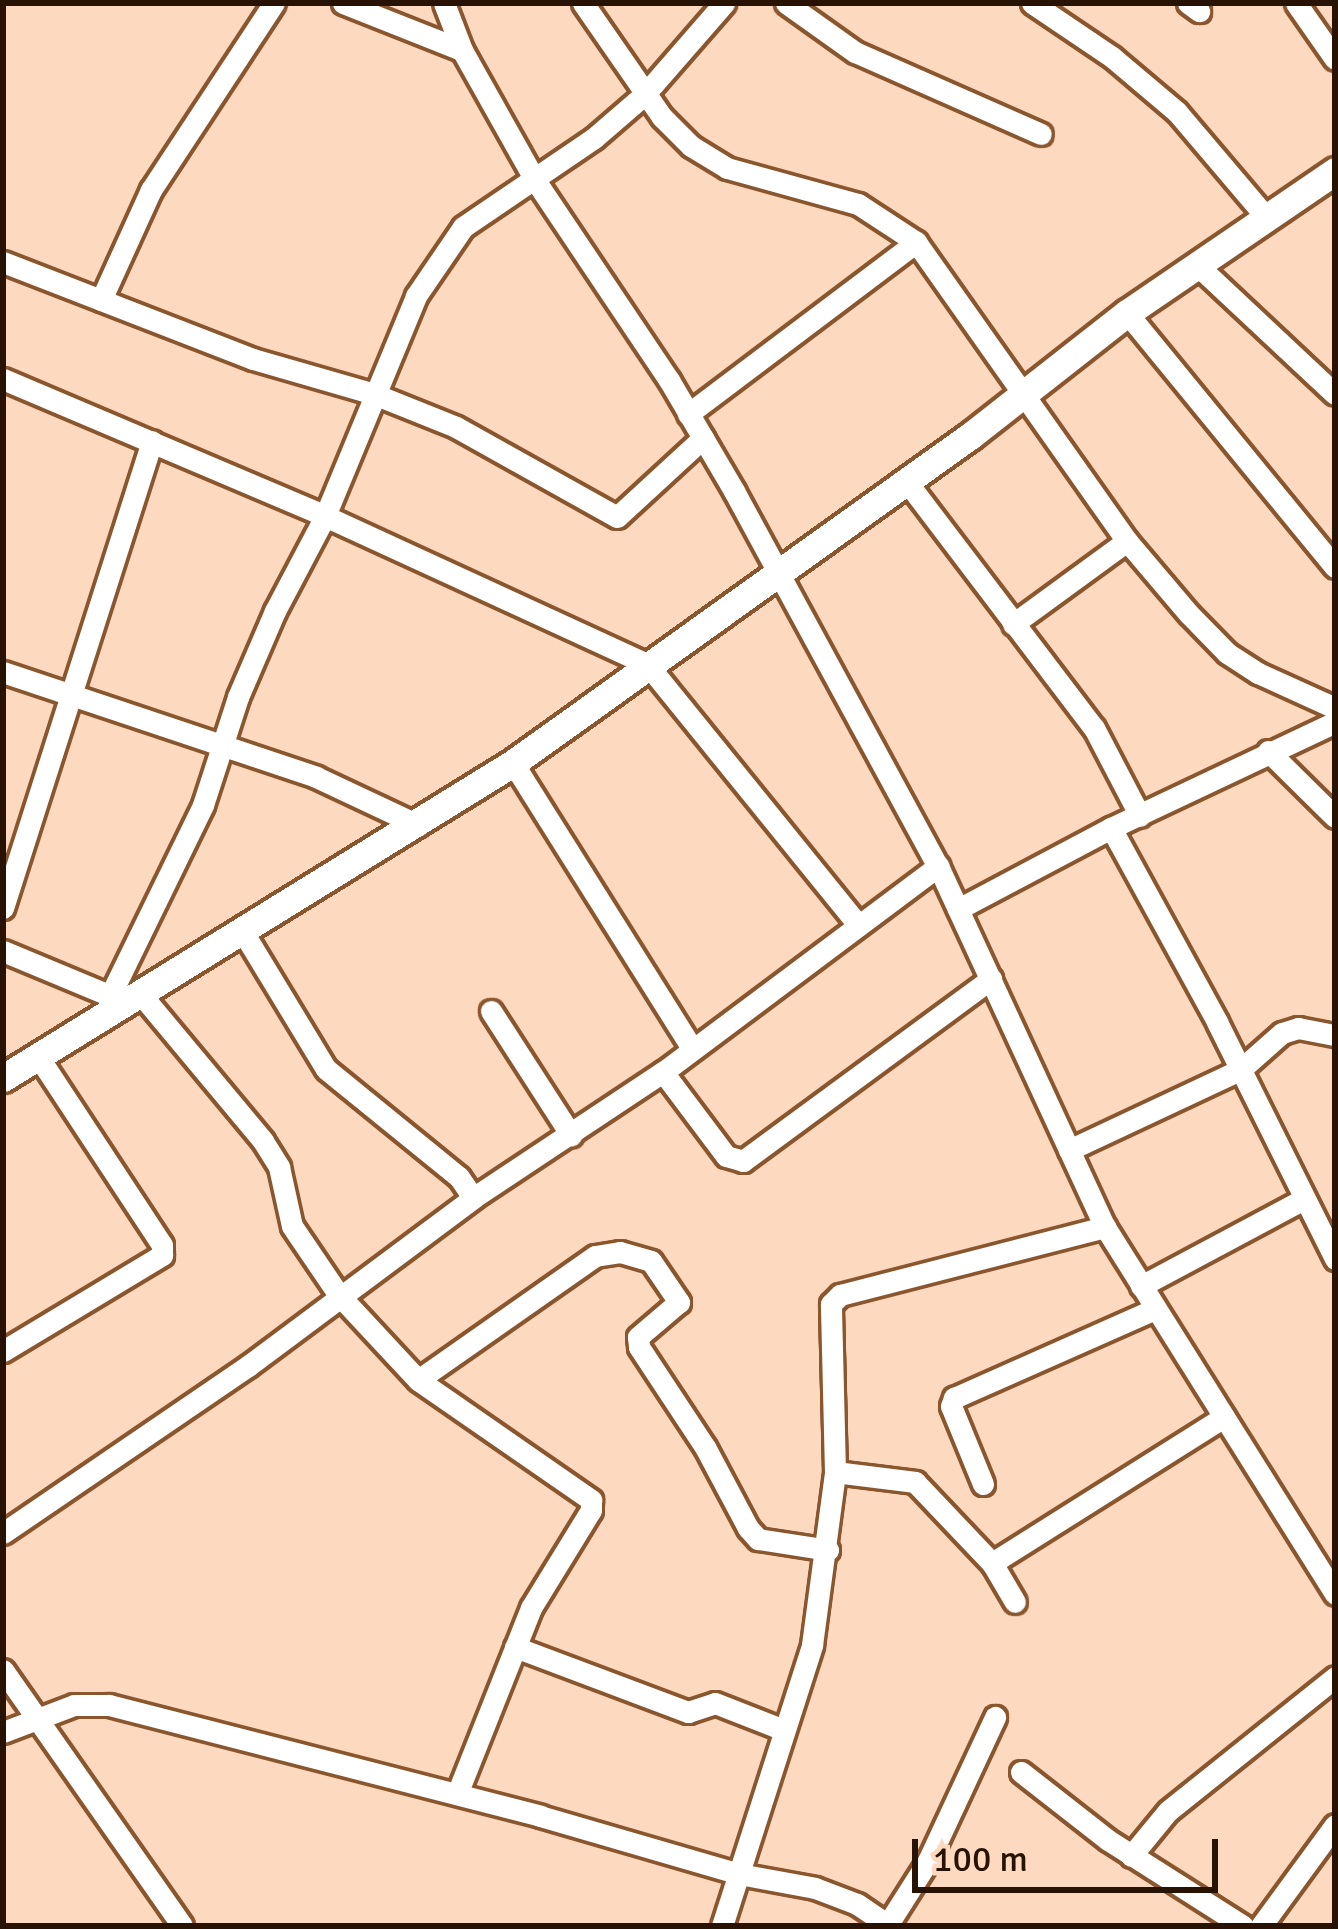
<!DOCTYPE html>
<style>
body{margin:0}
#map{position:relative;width:1338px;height:1929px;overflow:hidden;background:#fdd9bf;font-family:Signika,sans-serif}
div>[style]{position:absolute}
.roads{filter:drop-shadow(3px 0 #8a562e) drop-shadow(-3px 0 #8a562e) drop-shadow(0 3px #8a562e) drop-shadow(0 -3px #8a562e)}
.minor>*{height:21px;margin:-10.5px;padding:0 10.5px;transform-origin:10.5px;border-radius:10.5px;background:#fff}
.tertiary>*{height:27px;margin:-13.5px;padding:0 13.5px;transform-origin:13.5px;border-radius:13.5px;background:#fff}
span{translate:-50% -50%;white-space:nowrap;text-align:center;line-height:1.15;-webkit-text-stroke:10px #fdd9bf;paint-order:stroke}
.frame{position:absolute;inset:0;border:6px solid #271203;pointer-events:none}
.scale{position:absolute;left:912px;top:1839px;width:306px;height:54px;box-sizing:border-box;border:6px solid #271203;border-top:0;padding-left:15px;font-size:36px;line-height:42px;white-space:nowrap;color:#271203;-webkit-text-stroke:9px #fdd9bf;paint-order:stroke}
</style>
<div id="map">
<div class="roads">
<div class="minor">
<div style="left:343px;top:3px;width:128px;rotate:21.6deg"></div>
<div style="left:444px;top:3px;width:50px;rotate:69deg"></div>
<div style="left:462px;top:50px;width:149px;rotate:60.7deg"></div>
<div style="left:535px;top:180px;width:241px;rotate:56.2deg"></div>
<div style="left:669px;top:380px;width:129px;rotate:59.6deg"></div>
<div style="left:734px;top:491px;width:427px;rotate:61.5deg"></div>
<div style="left:938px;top:866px;width:398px;rotate:65.2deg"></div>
<div style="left:1105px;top:1227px;width:433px;rotate:57.9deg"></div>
<div style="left:583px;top:3px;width:139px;rotate:55.3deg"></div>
<div style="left:662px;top:117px;width:41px;rotate:45deg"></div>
<div style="left:691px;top:146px;width:42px;rotate:31.4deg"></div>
<div style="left:727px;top:168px;width:136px;rotate:15.4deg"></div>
<div style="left:858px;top:204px;width:69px;rotate:33.2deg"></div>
<div style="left:916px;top:242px;width:366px;rotate:54.8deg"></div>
<div style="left:1127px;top:541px;width:96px;rotate:49.7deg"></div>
<div style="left:1189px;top:614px;width:54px;rotate:45.7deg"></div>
<div style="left:1227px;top:653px;width:37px;rotate:33deg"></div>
<div style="left:1258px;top:673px;width:85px;rotate:24.4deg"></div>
<div style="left:786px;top:3px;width:85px;rotate:35.4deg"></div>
<div style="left:855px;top:52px;width:203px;rotate:23.8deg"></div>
<div style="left:1032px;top:3px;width:97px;rotate:34deg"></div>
<div style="left:1112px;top:57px;width:85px;rotate:40.2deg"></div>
<div style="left:1177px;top:112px;width:138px;rotate:49.7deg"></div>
<div style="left:1188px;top:3px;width:14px;rotate:36deg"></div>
<div style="left:1296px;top:3px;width:68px;rotate:55.1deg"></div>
<div style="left:3px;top:262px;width:268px;rotate:21.2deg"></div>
<div style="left:253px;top:359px;width:126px;rotate:16.1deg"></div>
<div style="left:374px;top:394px;width:88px;rotate:21.9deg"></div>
<div style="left:456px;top:427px;width:184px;rotate:29.2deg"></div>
<div style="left:617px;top:517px;width:117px;rotate:-42.6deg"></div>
<div style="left:1196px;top:264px;width:190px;rotate:43.1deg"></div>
<div style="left:101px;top:300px;width:121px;rotate:-65.6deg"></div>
<div style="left:151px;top:190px;width:224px;rotate:-56.7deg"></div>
<div style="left:1127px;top:313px;width:328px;rotate:50.7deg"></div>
<div style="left:3px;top:379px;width:350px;rotate:23deg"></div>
<div style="left:325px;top:516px;width:354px;rotate:24.7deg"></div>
<div style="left:647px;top:664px;width:336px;rotate:51deg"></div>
<div style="left:688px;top:414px;width:286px;rotate:-37deg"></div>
<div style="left:907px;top:482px;width:309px;rotate:52.8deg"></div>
<div style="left:1094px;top:728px;width:99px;rotate:62.4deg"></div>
<div style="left:1013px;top:624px;width:141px;rotate:-36.1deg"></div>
<div style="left:3px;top:672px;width:330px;rotate:18.5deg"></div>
<div style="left:316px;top:777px;width:113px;rotate:25.2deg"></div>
<div style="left:1268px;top:751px;width:94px;rotate:44.6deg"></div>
<div style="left:513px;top:763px;width:335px;rotate:57.9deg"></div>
<div style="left:1111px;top:828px;width:221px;rotate:61.3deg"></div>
<div style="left:1217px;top:1022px;width:265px;rotate:63.5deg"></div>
<div style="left:3px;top:908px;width:490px;rotate:-72.3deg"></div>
<div style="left:958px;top:909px;width:173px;rotate:-27.9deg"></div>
<div style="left:1111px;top:828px;width:248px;rotate:-25.3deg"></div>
<div style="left:243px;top:932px;width:160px;rotate:58.8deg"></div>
<div style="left:326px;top:1069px;width:171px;rotate:39.1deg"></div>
<div style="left:459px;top:1177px;width:25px;rotate:56deg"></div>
<div style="left:3px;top:951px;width:130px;rotate:22.6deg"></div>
<div style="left:139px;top:992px;width:194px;rotate:50.2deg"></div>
<div style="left:263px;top:1141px;width:31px;rotate:58deg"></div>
<div style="left:279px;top:1167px;width:60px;rotate:77.6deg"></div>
<div style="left:292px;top:1226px;width:82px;rotate:55.9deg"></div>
<div style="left:338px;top:1294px;width:117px;rotate:47.1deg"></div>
<div style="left:418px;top:1380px;width:211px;rotate:34.7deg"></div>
<div style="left:591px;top:1500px;width:10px;rotate:90deg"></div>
<div style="left:591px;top:1510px;width:115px;rotate:121.5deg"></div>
<div style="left:531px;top:1608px;width:200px;rotate:111.7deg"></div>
<div style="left:110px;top:996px;width:212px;rotate:-64deg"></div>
<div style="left:203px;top:805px;width:114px;rotate:-72deg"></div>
<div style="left:238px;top:697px;width:94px;rotate:-66.7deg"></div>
<div style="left:275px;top:611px;width:107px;rotate:-62.2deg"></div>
<div style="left:325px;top:516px;width:238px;rotate:-67.5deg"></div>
<div style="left:416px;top:296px;width:83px;rotate:-55.7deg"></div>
<div style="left:463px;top:227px;width:158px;rotate:-34.2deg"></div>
<div style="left:594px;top:138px;width:67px;rotate:-40.8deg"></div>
<div style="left:645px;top:94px;width:121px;rotate:-49deg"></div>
<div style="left:491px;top:1011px;width:148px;rotate:57.2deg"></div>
<div style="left:663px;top:1072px;width:105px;rotate:53.1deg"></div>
<div style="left:726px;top:1156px;width:18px;rotate:16deg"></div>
<div style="left:743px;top:1161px;width:308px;rotate:-36.3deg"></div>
<div style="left:1069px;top:1150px;width:189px;rotate:-25.1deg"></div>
<div style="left:1240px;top:1070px;width:56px;rotate:-41.4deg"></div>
<div style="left:1282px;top:1033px;width:17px;rotate:-17deg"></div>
<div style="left:1298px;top:1028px;width:38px;rotate:11deg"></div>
<div style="left:1141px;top:1286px;width:183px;rotate:-28.1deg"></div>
<div style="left:3px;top:1351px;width:186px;rotate:-31.1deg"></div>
<div style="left:162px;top:1255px;width:10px;rotate:-90deg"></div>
<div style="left:162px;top:1245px;width:227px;rotate:-123.3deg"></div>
<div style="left:418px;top:1380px;width:216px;rotate:-35deg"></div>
<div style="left:595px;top:1256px;width:25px;rotate:-9deg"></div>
<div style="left:620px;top:1252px;width:32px;rotate:16deg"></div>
<div style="left:651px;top:1261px;width:50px;rotate:55.7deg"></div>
<div style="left:679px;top:1302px;width:54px;rotate:139.5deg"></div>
<div style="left:638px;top:1337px;width:10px;rotate:84deg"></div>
<div style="left:639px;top:1347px;width:120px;rotate:56.6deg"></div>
<div style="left:705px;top:1447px;width:92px;rotate:62deg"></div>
<div style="left:748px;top:1528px;width:15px;rotate:48deg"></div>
<div style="left:758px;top:1539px;width:71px;rotate:8.9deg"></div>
<div style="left:835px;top:1472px;width:81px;rotate:7.1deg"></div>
<div style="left:915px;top:1482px;width:112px;rotate:46.5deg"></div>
<div style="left:992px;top:1563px;width:45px;rotate:59.5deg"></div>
<div style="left:983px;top:1484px;width:84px;rotate:-112.3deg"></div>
<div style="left:951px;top:1406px;width:9px;rotate:-69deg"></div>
<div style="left:954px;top:1398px;width:220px;rotate:-23.9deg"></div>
<div style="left:3px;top:1533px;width:297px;rotate:-34.3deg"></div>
<div style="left:248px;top:1366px;width:281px;rotate:-36.7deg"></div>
<div style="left:473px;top:1198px;width:228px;rotate:-33.6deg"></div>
<div style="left:663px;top:1072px;width:344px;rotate:-36.8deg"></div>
<div style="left:992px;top:1563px;width:274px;rotate:-32.2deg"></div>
<div style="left:515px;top:1647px;width:185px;rotate:20.6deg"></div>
<div style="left:688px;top:1712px;width:28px;rotate:-18deg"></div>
<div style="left:715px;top:1703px;width:74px;rotate:21.4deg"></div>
<div style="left:3px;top:1670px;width:312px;rotate:55deg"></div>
<div style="left:3px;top:1732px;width:76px;rotate:-20.8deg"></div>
<div style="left:74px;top:1705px;width:35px"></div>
<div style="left:109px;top:1705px;width:445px;rotate:14.4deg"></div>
<div style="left:540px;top:1816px;width:207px;rotate:16.2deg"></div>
<div style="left:739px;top:1874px;width:77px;rotate:10.4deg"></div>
<div style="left:815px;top:1888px;width:45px;rotate:20.9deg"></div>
<div style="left:857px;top:1904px;width:40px;rotate:34deg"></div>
<div style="left:1021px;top:1772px;width:110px;rotate:38deg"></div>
<div style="left:1108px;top:1840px;width:160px;rotate:32.5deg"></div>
<div style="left:1131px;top:1856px;width:58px;rotate:-50.6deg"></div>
<div style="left:1168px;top:1811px;width:214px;rotate:-38.7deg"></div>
<div style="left:888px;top:1924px;width:75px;rotate:-57.6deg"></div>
<div style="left:928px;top:1861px;width:159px;rotate:-65deg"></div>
<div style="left:722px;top:1926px;width:295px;rotate:-72.2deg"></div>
<div style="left:812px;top:1645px;width:175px;rotate:-82.4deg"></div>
<div style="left:835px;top:1472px;width:168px;rotate:-91.4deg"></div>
<div style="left:831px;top:1304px;width:13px;rotate:-45deg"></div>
<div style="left:840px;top:1295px;width:274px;rotate:-14.4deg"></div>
<div style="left:1261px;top:1926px;width:125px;rotate:-53.8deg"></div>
</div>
<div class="tertiary">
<div style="left:3px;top:1078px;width:599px;rotate:-31.7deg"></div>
<div style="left:513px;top:763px;width:562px;rotate:-35.59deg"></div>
<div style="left:970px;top:436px;width:199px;rotate:-38.1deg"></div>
<div style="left:1127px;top:313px;width:252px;rotate:-34.3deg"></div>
</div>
</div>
<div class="frame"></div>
<div class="scale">100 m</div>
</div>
